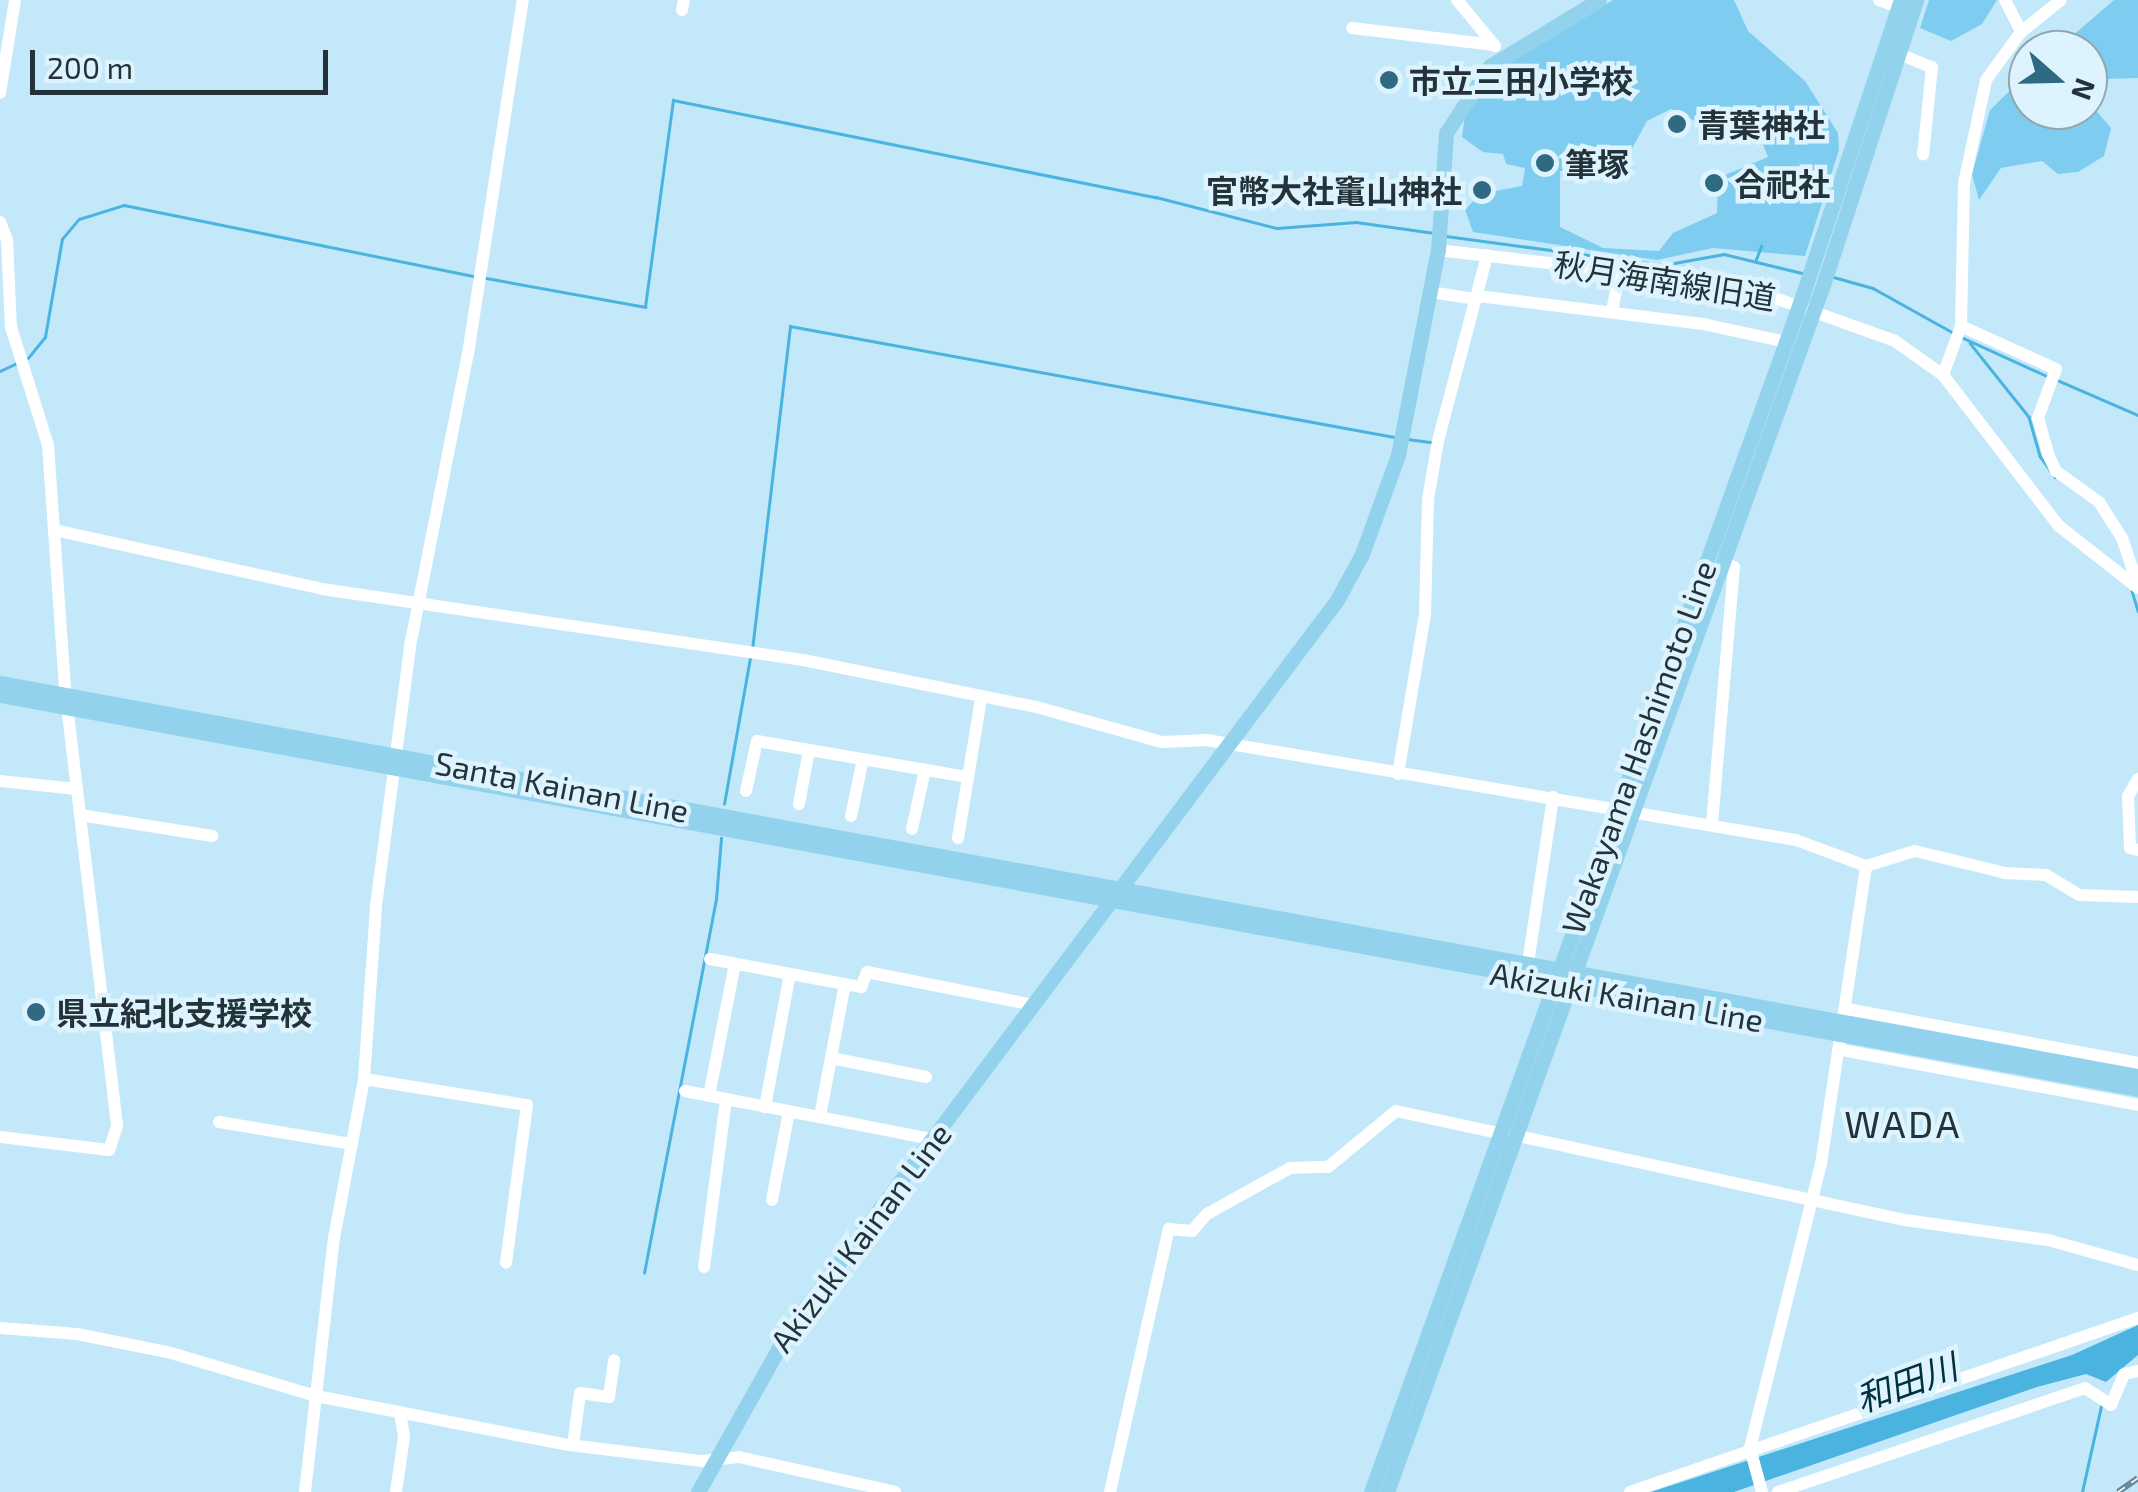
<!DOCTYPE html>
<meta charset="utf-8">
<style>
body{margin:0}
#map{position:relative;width:2138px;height:1492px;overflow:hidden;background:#c3e8fa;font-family:"Exo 2","Noto Sans JP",sans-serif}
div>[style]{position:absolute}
.green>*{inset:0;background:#7eccf0}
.water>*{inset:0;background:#4bb3df}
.stream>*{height:2.5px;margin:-1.25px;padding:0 1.25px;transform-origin:1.25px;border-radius:1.25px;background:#4bb3df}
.minor>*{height:12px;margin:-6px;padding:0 6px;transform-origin:6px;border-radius:6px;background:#fff}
.major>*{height:15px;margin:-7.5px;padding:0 7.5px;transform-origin:7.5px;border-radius:7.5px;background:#93d2ec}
.rail>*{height:6px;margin-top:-3px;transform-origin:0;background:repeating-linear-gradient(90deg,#ddf3fd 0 8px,#69818c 0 16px);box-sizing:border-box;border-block:2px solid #69818c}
.dots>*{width:28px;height:28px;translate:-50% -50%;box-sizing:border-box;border:5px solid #ddf3fd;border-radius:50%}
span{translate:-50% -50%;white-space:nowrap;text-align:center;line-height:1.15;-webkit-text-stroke:9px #ddf3fd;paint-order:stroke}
.poi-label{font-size:32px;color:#243239;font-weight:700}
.left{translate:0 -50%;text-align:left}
.right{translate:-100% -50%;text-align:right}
.street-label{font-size:32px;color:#243239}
.water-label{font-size:35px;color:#003041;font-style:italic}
.quarter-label{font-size:38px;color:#243239;letter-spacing:2.5px}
.north{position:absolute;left:2008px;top:30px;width:100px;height:100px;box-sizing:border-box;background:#ddf3fd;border:2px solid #93a6af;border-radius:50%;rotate:110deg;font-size:28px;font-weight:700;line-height:40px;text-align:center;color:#243239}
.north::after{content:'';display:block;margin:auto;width:35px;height:45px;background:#2f6982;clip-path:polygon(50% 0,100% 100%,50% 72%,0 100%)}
.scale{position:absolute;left:30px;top:50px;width:298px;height:45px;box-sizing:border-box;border:5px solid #243239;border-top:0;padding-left:12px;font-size:30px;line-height:35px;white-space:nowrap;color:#243239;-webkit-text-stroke:8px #ddf3fd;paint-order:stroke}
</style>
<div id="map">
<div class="green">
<div style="clip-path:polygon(evenodd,1613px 0,1734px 0,1748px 31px,1805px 81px,1838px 133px,1839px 150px,1805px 256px,1713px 248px,1657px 260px,1473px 232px,1465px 210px,1480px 194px,1522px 186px,1525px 168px,1506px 164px,1503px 154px,1483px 152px,1462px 137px,1465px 115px,1512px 58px,1613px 0,1671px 109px,1699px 123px,1706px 145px,1759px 135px,1768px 157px,1718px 178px,1717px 213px,1673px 233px,1659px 251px,1603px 248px,1560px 227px,1560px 171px,1621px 169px,1647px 121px,1671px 109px)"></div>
<div style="clip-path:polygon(1929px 0,1997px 0,1982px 24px,1951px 41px,1920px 28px)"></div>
<div style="clip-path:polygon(2114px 0,2138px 0,2138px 78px,2106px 79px,2099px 89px,2093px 107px,2111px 128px,2104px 156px,2078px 172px,2058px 174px,2042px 161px,2001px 168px,1979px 200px,1972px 174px,1990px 110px,2028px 73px,2028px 110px,2088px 110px,2088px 50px,2056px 50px)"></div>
</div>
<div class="water">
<div style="clip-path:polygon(2138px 1325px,2138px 1355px,2106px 1382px,2086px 1374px,2037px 1387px,1734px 1492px,1651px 1492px,2072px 1355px)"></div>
</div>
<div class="stream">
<div style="left:1446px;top:236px;width:219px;rotate:7.6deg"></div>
<div style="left:1663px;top:265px;width:62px;rotate:-10.2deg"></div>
<div style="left:1724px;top:254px;width:80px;rotate:13.7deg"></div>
<div style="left:1755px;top:262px;width:17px;rotate:-69deg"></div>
<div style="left:1830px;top:276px;width:45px;rotate:15.6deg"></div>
<div style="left:1873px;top:288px;width:93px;rotate:29.1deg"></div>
<div style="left:486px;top:278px;width:162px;rotate:10.3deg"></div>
<div style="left:645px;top:307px;width:209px;rotate:-82.3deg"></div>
<div style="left:673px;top:100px;width:493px;rotate:11.4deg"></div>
<div style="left:1156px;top:197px;width:125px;rotate:14.4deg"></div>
<div style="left:1277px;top:228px;width:79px;rotate:-4.3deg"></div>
<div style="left:1356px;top:222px;width:79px;rotate:8deg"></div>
<div style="left:1961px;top:337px;width:97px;rotate:24.4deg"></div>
<div style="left:1970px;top:343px;width:95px;rotate:51.4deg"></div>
<div style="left:2029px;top:417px;width:41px;rotate:74.2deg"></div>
<div style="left:2040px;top:456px;width:26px;rotate:54deg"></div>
<div style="left:28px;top:358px;width:27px;rotate:-51deg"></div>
<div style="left:45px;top:337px;width:99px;rotate:-80.2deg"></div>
<div style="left:62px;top:239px;width:26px;rotate:-50deg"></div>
<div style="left:79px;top:219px;width:47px;rotate:-17.3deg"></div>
<div style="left:124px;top:205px;width:356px;rotate:11.5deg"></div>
<div style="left:0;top:371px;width:19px;rotate:-25deg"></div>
<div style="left:2057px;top:380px;width:88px;rotate:23.4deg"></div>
<div style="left:1408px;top:439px;width:27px;rotate:8deg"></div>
<div style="left:2132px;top:591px;width:21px;rotate:73deg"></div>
<div style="left:752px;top:650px;width:326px;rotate:-83.3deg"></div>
<div style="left:790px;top:326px;width:614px;rotate:10.41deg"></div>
<div style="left:724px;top:804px;width:148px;rotate:-79.9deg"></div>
<div style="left:644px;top:1273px;width:381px;rotate:-79.1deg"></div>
<div style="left:716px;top:899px;width:61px;rotate:-85.3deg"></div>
<div style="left:2082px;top:1492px;width:88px;rotate:-77.5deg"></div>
</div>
<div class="minor">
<div style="left:1457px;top:0;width:60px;rotate:50.4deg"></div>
<div style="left:1879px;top:0;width:20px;rotate:20deg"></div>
<div style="left:2005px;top:0;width:36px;rotate:63deg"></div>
<div style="left:682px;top:10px;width:10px;rotate:-79deg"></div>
<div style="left:1352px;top:28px;width:143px;rotate:6.8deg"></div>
<div style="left:1899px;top:54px;width:35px;rotate:22deg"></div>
<div style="left:1932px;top:67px;width:88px;rotate:95.8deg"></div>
<div style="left:0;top:93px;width:94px;rotate:-80.8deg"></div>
<div style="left:0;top:222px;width:19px;rotate:69deg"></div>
<div style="left:7px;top:240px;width:87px;rotate:87.4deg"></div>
<div style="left:11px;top:327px;width:124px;rotate:72.6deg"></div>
<div style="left:48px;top:445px;width:245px;rotate:86deg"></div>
<div style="left:65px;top:689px;width:440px;rotate:83.2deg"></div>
<div style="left:117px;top:1126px;width:25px;rotate:108deg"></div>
<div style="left:109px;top:1150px;width:110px;rotate:-173.2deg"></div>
<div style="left:1438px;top:250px;width:302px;rotate:6.7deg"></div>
<div style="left:1738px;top:285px;width:167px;rotate:19.6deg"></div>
<div style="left:1895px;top:341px;width:59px;rotate:35.3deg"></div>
<div style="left:1943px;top:375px;width:190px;rotate:52.5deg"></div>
<div style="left:2059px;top:526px;width:100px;rotate:38.1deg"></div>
<div style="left:1430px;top:292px;width:47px;rotate:8.7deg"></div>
<div style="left:1478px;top:296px;width:227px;rotate:7.1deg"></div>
<div style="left:1703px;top:324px;width:85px;rotate:12.2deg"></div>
<div style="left:1612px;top:311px;width:41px;rotate:-78.7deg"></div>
<div style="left:1961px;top:326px;width:104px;rotate:24.4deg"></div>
<div style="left:2056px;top:369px;width:52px;rotate:110.2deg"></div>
<div style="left:2038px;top:418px;width:37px;rotate:74deg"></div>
<div style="left:2048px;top:454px;width:19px;rotate:65deg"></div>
<div style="left:2056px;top:471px;width:53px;rotate:35.8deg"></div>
<div style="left:2099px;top:502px;width:43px;rotate:57.4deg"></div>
<div style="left:2122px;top:538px;width:50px;rotate:71.2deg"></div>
<div style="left:1943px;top:375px;width:52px;rotate:-69.8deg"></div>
<div style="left:1961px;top:326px;width:143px;rotate:-88.8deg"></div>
<div style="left:1964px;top:183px;width:105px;rotate:-77.9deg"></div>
<div style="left:1986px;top:80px;width:59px;rotate:-53.9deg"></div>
<div style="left:2021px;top:32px;width:51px;rotate:-38.7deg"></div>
<div style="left:59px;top:531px;width:269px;rotate:12.4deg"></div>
<div style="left:322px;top:589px;width:486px;rotate:8.4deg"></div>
<div style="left:803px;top:660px;width:242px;rotate:11.4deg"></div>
<div style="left:1040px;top:708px;width:127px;rotate:15.6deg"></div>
<div style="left:1162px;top:742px;width:45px;rotate:-2.5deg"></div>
<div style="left:1207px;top:740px;width:597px;rotate:9.64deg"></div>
<div style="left:1796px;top:840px;width:75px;rotate:20.4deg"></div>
<div style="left:1866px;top:866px;width:51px;rotate:-17deg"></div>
<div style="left:1915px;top:851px;width:93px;rotate:13.7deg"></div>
<div style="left:2005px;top:873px;width:41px;rotate:2.8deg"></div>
<div style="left:2046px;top:875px;width:39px;rotate:31deg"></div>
<div style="left:2079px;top:895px;width:59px;rotate:1.9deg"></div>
<div style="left:1708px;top:556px;width:28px;rotate:23deg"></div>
<div style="left:1734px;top:567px;width:259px;rotate:94.9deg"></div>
<div style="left:1398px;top:774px;width:161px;rotate:-80.4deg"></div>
<div style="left:1425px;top:615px;width:116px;rotate:-88.5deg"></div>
<div style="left:1428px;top:499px;width:59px;rotate:-80.2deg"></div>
<div style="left:1438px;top:441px;width:192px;rotate:-75.2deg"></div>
<div style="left:2138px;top:779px;width:20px;rotate:120deg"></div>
<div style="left:2128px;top:796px;width:52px;rotate:87.8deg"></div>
<div style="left:2130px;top:848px;width:8px;rotate:14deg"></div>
<div style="left:0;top:781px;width:77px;rotate:5.9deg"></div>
<div style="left:746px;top:791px;width:51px;rotate:-77.6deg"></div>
<div style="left:757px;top:741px;width:214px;rotate:9.7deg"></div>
<div style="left:799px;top:804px;width:55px;rotate:-79.5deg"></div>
<div style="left:80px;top:815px;width:134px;rotate:9deg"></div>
<div style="left:851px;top:816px;width:58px;rotate:-78.1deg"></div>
<div style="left:912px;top:829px;width:60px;rotate:-77.6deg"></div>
<div style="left:958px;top:838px;width:141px;rotate:-80.6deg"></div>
<div style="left:710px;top:959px;width:154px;rotate:10.5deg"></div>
<div style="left:861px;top:987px;width:16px;rotate:-68deg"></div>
<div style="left:867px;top:972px;width:170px;rotate:11.2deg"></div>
<div style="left:1528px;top:963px;width:168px;rotate:-81.4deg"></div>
<div style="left:1847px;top:1009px;width:296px;rotate:10.5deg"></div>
<div style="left:1842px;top:1050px;width:301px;rotate:10.5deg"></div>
<div style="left:831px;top:1058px;width:97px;rotate:11.3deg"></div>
<div style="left:364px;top:1079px;width:165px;rotate:9.1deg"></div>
<div style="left:527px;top:1105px;width:159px;rotate:97.6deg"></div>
<div style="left:685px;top:1091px;width:253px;rotate:11deg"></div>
<div style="left:709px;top:1096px;width:135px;rotate:-78.9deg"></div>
<div style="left:765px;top:1107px;width:135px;rotate:-79.4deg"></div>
<div style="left:820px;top:1116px;width:134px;rotate:-79.3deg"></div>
<div style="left:219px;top:1122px;width:135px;rotate:9.4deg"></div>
<div style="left:1514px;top:1135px;width:400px;rotate:12.3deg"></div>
<div style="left:1905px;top:1220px;width:144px;rotate:8deg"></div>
<div style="left:2048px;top:1240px;width:93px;rotate:15.5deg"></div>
<div style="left:772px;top:1200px;width:90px;rotate:-79.1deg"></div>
<div style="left:704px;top:1267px;width:169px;rotate:-82.5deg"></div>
<div style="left:0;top:1328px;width:77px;rotate:4.5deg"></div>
<div style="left:77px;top:1334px;width:96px;rotate:11.4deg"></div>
<div style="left:171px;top:1353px;width:151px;rotate:16.5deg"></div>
<div style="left:316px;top:1396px;width:258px;rotate:11deg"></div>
<div style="left:569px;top:1445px;width:134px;rotate:6.9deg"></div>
<div style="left:702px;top:1461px;width:37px;rotate:-6deg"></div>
<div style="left:739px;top:1457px;width:160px;rotate:12.6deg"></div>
<div style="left:573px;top:1445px;width:52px;rotate:-82.3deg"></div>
<div style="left:580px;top:1393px;width:29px;rotate:8deg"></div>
<div style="left:609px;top:1397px;width:37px;rotate:-82deg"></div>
<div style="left:305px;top:1492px;width:256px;rotate:-83.5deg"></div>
<div style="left:334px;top:1238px;width:162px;rotate:-79.3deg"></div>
<div style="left:364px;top:1079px;width:173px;rotate:-86deg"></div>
<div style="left:376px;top:906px;width:262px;rotate:-82.5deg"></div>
<div style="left:410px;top:646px;width:298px;rotate:-78.8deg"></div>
<div style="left:468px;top:354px;width:358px;rotate:-81.2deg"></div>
<div style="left:396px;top:1492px;width:56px;rotate:-81.7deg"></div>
<div style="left:404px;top:1437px;width:25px;rotate:-99deg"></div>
<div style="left:1110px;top:1492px;width:270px;rotate:-77.4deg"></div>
<div style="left:1169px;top:1229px;width:23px;rotate:5deg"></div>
<div style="left:1192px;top:1231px;width:23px;rotate:-49deg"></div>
<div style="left:1207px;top:1214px;width:95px;rotate:-29deg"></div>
<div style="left:1290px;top:1168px;width:38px;rotate:-2deg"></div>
<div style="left:1328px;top:1167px;width:88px;rotate:-39.5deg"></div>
<div style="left:1396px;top:1111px;width:105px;rotate:12.1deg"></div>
<div style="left:1630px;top:1492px;width:537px;rotate:-18.91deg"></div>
<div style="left:1762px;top:1492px;width:46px;rotate:-105.3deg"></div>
<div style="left:1750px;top:1448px;width:293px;rotate:-76deg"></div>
<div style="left:1821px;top:1164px;width:301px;rotate:-81.4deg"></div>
<div style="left:1778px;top:1492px;width:324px;rotate:-18.7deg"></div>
<div style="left:2085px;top:1388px;width:31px;rotate:33deg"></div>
<div style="left:2111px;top:1405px;width:34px;rotate:-67deg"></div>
<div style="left:2124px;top:1374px;width:14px;rotate:-12deg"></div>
</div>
<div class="major">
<div style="left:0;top:683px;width:2174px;rotate:10.42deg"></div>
<div style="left:0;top:695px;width:2174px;rotate:10.44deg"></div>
<div style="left:698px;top:1492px;width:188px;rotate:-60.7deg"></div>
<div style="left:790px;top:1328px;width:911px;rotate:-53.08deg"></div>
<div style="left:1337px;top:600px;width:52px;rotate:-61.5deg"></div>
<div style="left:1362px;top:554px;width:105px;rotate:-70deg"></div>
<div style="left:1398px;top:455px;width:209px;rotate:-79deg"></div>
<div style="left:1438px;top:250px;width:117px;rotate:-86.1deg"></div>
<div style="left:1446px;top:133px;width:80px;rotate:-56.7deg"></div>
<div style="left:1490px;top:66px;width:127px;rotate:-31.2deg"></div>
<div style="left:1371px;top:1492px;width:1264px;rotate:-70.16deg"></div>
<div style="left:1800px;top:303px;width:319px;rotate:-71.6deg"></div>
<div style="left:1387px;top:1492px;width:1286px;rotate:-70.14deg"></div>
<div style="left:1824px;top:282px;width:297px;rotate:-71.9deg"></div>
</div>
<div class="rail">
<div style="left:2118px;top:1492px;width:24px;rotate:-35deg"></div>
</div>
<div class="dots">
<div style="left:1389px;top:80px;background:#2f6982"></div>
<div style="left:1677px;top:124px;background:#2f6982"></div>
<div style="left:1545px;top:163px;background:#2f6982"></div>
<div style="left:1714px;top:183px;background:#2f6982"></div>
<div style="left:1482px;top:190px;background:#2f6982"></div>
<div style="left:36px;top:1012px;background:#2f6982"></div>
</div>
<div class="poi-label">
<span class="left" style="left:1409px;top:80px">市立三田小学校</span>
<span class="left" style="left:1697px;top:124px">青葉神社</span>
<span class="left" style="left:1565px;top:163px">筆塚</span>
<span class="left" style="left:1734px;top:183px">合祀社</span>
<span class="right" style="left:1462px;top:190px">官幣大社竃山神社</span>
<span class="left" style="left:56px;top:1012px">県立紀北支援学校</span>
</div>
<div class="street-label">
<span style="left:1665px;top:280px;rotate:9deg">秋月海南線旧道</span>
<span style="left:1638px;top:747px;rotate:-70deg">Wakayama Hashimoto Line</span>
<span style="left:562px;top:786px;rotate:11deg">Santa Kainan Line</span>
<span style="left:1627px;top:996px;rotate:10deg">Akizuki Kainan Line</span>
<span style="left:860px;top:1237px;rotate:-53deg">Akizuki Kainan Line</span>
</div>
<div class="water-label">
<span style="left:1906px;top:1382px;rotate:-20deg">和田川</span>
</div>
<div class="quarter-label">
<span style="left:1903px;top:1124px">WADA</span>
</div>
<div class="north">N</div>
<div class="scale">200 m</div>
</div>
